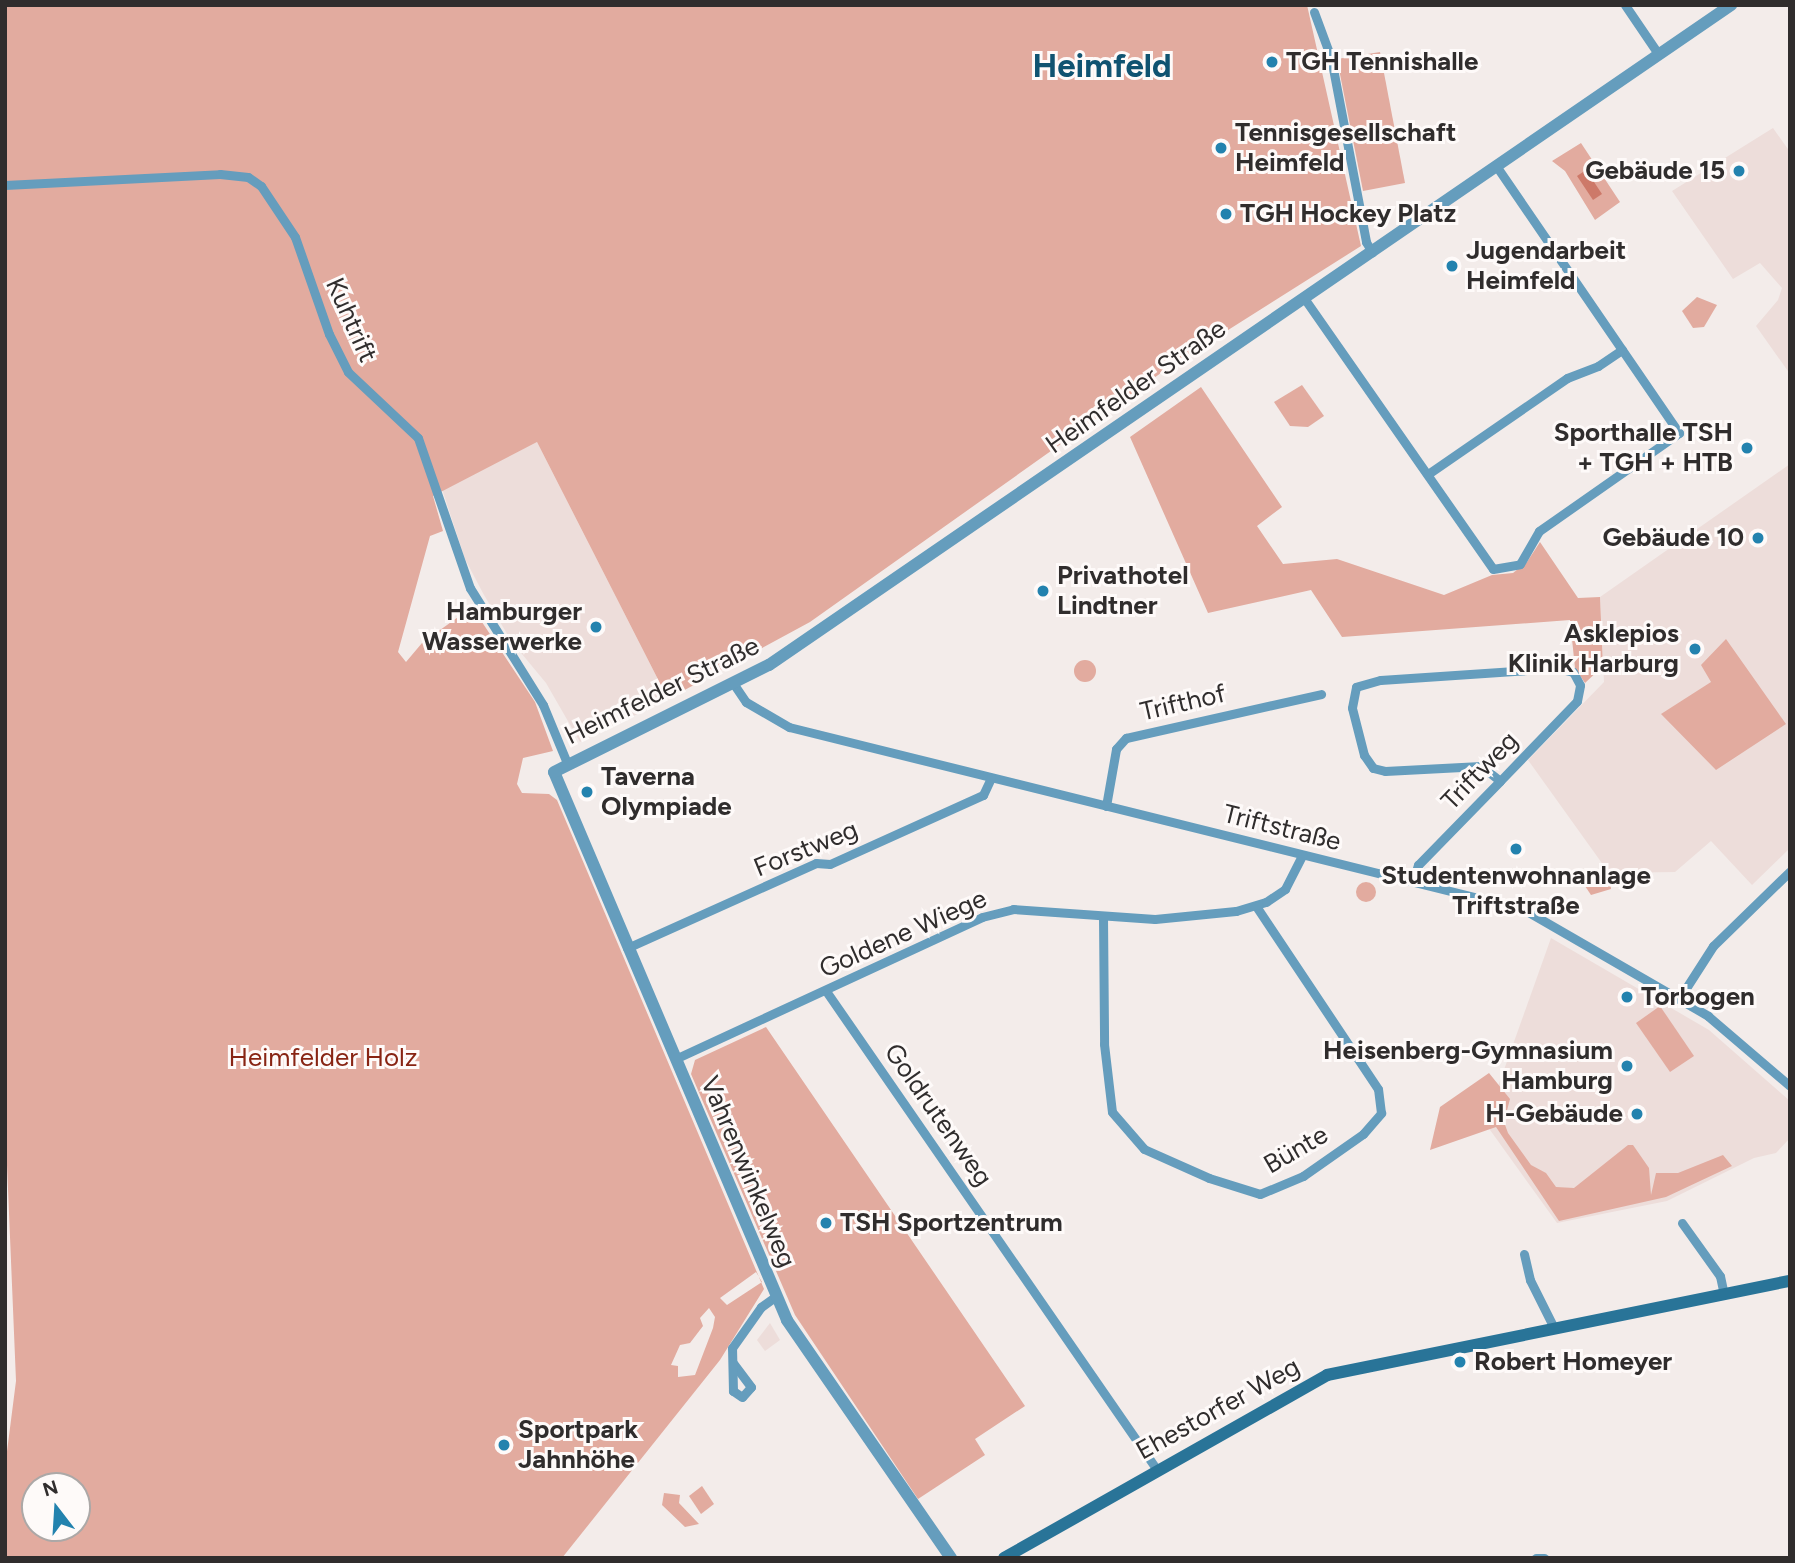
<!DOCTYPE html>
<meta charset="utf-8">
<style>
body{margin:0}
#map{position:relative;width:1795px;height:1563px;overflow:hidden;background:#f3ecea;font-family:Figtree,sans-serif}
div>[style]{position:absolute}
.built>*{inset:0;background:#edddda}
.green>*{inset:0;background:#e2ab9f}
.round{border-radius:50%}
.water>*{inset:0;background:#cd7969}
.minor>*{height:9px;margin:-4.5px;padding:0 4.5px;transform-origin:4.5px;border-radius:4.5px;background:#659dbd}
.tertiary>*{height:12px;margin:-6px;padding:0 6px;transform-origin:6px;border-radius:6px;background:#659dbd}
.secondary>*{height:12px;margin:-6px;padding:0 6px;transform-origin:6px;border-radius:6px;background:#297498}
.dots>*{width:19px;height:19px;translate:-50% -50%;box-sizing:border-box;border:4px solid #fefaf9;border-radius:50%}
span{translate:-50% -50%;white-space:nowrap;text-align:center;line-height:1.15;-webkit-text-stroke:6px #fefaf9;paint-order:stroke}
.poi-label{font-size:26px;color:#302d2d;font-weight:700}
.left{translate:0 -50%;text-align:left}
.right{translate:-100% -50%;text-align:right}
.street-label{font-size:26px;color:#302d2d}
.park-label{font-size:26px;color:#882413}
.district-label{font-size:33px;color:#105371;font-weight:700}
.frame{position:absolute;inset:0;border:7px solid #302d2d;pointer-events:none}
.north{position:absolute;left:21px;top:1472px;width:70px;height:70px;box-sizing:border-box;background:#fefaf9;border:2px solid #aca8a7;border-radius:50%;rotate:343deg;font-size:19px;font-weight:700;line-height:28px;text-align:center;color:#302d2d}
.north::after{content:'';display:block;margin:auto;width:24px;height:32px;background:#2382ae;clip-path:polygon(50% 0,100% 100%,50% 72%,0 100%)}
</style>
<div id="map">
<div class="built">
<div style="clip-path:polygon(1773px 128px,1790px 152px,1790px 374px,1756px 326px,1778px 300px,1782px 288px,1760px 263px,1733px 279px,1672px 191px)"></div>
<div style="clip-path:polygon(537px 442px,668px 699px,580px 742px,546px 683px,512px 642px,484px 595px,465px 559px,442px 489px)"></div>
<div style="clip-path:polygon(1790px 464px,1790px 848px,1752px 885px,1711px 841px,1675px 872px,1609px 873px,1528px 760px,1604px 682px,1600px 597px)"></div>
<div style="clip-path:polygon(1551px 938px,1709px 1030px,1790px 1101px,1790px 1138px,1776px 1153px,1754px 1158px,1667px 1201px,1557px 1223px,1485px 1123px)"></div>
<div style="clip-path:polygon(770px 1323px,780px 1340px,765px 1351px,757px 1340px)"></div>
</div>
<div class="green">
<div style="clip-path:polygon(evenodd,5px 5px,1307px 5px,1361px 246px,1168px 368px,810px 622px,668px 699px,537px 442px,433px 496px,443px 531px,430px 536px,398px 652px,406px 662px,422px 643px,472px 607px,535px 702px,553px 751px,523px 758px,517px 784px,522px 793px,549px 794px,557px 800px,764px 1289px,720px 1360px,562px 1558px,5px 1558px,5px 1467px,16px 1381px,5px 1117px,5px 5px,756px 1272px,762px 1282px,727px 1305px,720px 1298px,756px 1272px,5px 5px,709px 1308px,715px 1317px,713px 1328px,695px 1375px,678px 1377px,678px 1366px,671px 1365px,680px 1345px,690px 1343px,703px 1326px,700px 1318px,709px 1308px,5px 5px,35px 1486px,77px 1486px,77px 1528px,35px 1528px,35px 1486px)"></div>
<div style="clip-path:polygon(1380px 52px,1405px 183px,1363px 191px,1337px 59px)"></div>
<div style="clip-path:polygon(1581px 143px,1620px 202px,1595px 220px,1565px 171px,1552px 161px)"></div>
<div style="clip-path:polygon(1697px 297px,1717px 305px,1704px 327px,1693px 328px,1682px 311px)"></div>
<div style="clip-path:polygon(1302px 385px,1324px 416px,1308px 427px,1290px 426px,1274px 402px)"></div>
<div style="clip-path:polygon(1201px 387px,1282px 507px,1257px 526px,1283px 564px,1337px 559px,1444px 595px,1492px 575px,1513px 573px,1527px 562px,1540px 542px,1578px 598px,1600px 597px,1603px 666px,1585px 683px,1575px 668px,1570px 620px,1342px 637px,1311px 590px,1208px 613px,1130px 437px)"></div>
<div style="clip-path:polygon(1726px 639px,1786px 724px,1716px 770px,1661px 714px,1711px 682px,1701px 665px)"></div>
<div class="round" style="left:1074px;top:660px;width:22px;height:22px"></div>
<div style="clip-path:polygon(1585px 870px,1604px 871px,1610px 877px,1611px 889px,1591px 895px,1579px 877px)"></div>
<div class="round" style="left:1356px;top:882px;width:20px;height:20px"></div>
<div style="clip-path:polygon(1660px 1006px,1694px 1056px,1670px 1072px,1636px 1023px)"></div>
<div style="clip-path:polygon(766px 1027px,1025px 1406px,975px 1439px,985px 1455px,918px 1499px,795px 1315px,691px 1074px,695px 1060px)"></div>
<div style="clip-path:polygon(1489px 1073px,1510px 1099px,1504px 1122px,1508px 1133px,1531px 1165px,1546px 1173px,1556px 1187px,1574px 1188px,1628px 1145px,1633px 1145px,1649px 1168px,1651px 1195px,1656px 1173px,1678px 1173px,1723px 1155px,1732px 1166px,1666px 1197px,1559px 1221px,1496px 1127px,1430px 1150px,1440px 1107px)"></div>
<div style="clip-path:polygon(702px 1486px,714px 1504px,701px 1514px,689px 1496px)"></div>
<div style="clip-path:polygon(664px 1493px,680px 1495px,679px 1503px,699px 1524px,685px 1527px,662px 1505px)"></div>
</div>
<div class="water">
<div style="clip-path:polygon(1586px 170px,1602px 194px,1593px 200px,1577px 176px)"></div>
</div>
<div class="minor">
<div style="left:1625px;top:5px;width:60px;rotate:55.8deg"></div>
<div style="left:1314px;top:12px;width:49px;rotate:69.7deg"></div>
<div style="left:1331px;top:58px;width:187px;rotate:79.2deg"></div>
<div style="left:1366px;top:242px;width:12px;rotate:59deg"></div>
<div style="left:5px;top:185px;width:215px;rotate:-2.9deg"></div>
<div style="left:220px;top:174px;width:28px;rotate:6deg"></div>
<div style="left:248px;top:177px;width:16px;rotate:35deg"></div>
<div style="left:261px;top:186px;width:61px;rotate:56.3deg"></div>
<div style="left:295px;top:237px;width:103px;rotate:70.7deg"></div>
<div style="left:329px;top:334px;width:42px;rotate:63.4deg"></div>
<div style="left:348px;top:372px;width:96px;rotate:43.3deg"></div>
<div style="left:418px;top:438px;width:159px;rotate:70.9deg"></div>
<div style="left:470px;top:588px;width:138px;rotate:58deg"></div>
<div style="left:543px;top:705px;width:63px;rotate:67.5deg"></div>
<div style="left:1304px;top:298px;width:330px;rotate:55.1deg"></div>
<div style="left:1493px;top:569px;width:27px;rotate:-10deg"></div>
<div style="left:1520px;top:564px;width:38px;rotate:-60deg"></div>
<div style="left:1539px;top:531px;width:171px;rotate:-35deg"></div>
<div style="left:1679px;top:433px;width:322px;rotate:-124.4deg"></div>
<div style="left:1428px;top:474px;width:169px;rotate:-34.6deg"></div>
<div style="left:1567px;top:378px;width:33px;rotate:-21deg"></div>
<div style="left:1598px;top:366px;width:29px;rotate:-34deg"></div>
<div style="left:733px;top:683px;width:23px;rotate:56deg"></div>
<div style="left:746px;top:702px;width:50px;rotate:30.2deg"></div>
<div style="left:789px;top:727px;width:756px;rotate:13.93deg"></div>
<div style="left:1523px;top:909px;width:214px;rotate:30deg"></div>
<div style="left:1708px;top:1016px;width:108px;rotate:40.5deg"></div>
<div style="left:1106px;top:806px;width:58px;rotate:-80deg"></div>
<div style="left:1116px;top:749px;width:15px;rotate:-48deg"></div>
<div style="left:1126px;top:738px;width:200px;rotate:-12.7deg"></div>
<div style="left:1413px;top:881px;width:17px;rotate:-73deg"></div>
<div style="left:1418px;top:865px;width:117px;rotate:-45.7deg"></div>
<div style="left:1500px;top:781px;width:111px;rotate:-46.1deg"></div>
<div style="left:1577px;top:701px;width:16px;rotate:-79deg"></div>
<div style="left:1580px;top:685px;width:15px;rotate:-118deg"></div>
<div style="left:1573px;top:672px;width:16px;rotate:-166deg"></div>
<div style="left:1557px;top:668px;width:177px;rotate:176.1deg"></div>
<div style="left:1380px;top:680px;width:25px;rotate:164deg"></div>
<div style="left:1356px;top:687px;width:21px;rotate:101deg"></div>
<div style="left:1352px;top:708px;width:49px;rotate:75.7deg"></div>
<div style="left:1364px;top:755px;width:16px;rotate:55deg"></div>
<div style="left:1373px;top:768px;width:12px;rotate:14deg"></div>
<div style="left:1385px;top:771px;width:96px;rotate:-3deg"></div>
<div style="left:1481px;top:766px;width:24px;rotate:38deg"></div>
<div style="left:1103px;top:917px;width:127px;rotate:89.5deg"></div>
<div style="left:1104px;top:1044px;width:68px;rotate:83.3deg"></div>
<div style="left:1112px;top:1112px;width:49px;rotate:49.1deg"></div>
<div style="left:1144px;top:1149px;width:71px;rotate:24deg"></div>
<div style="left:1209px;top:1178px;width:53px;rotate:17.4deg"></div>
<div style="left:1260px;top:1194px;width:47px;rotate:-22.7deg"></div>
<div style="left:1303px;top:1176px;width:73px;rotate:-35deg"></div>
<div style="left:1363px;top:1134px;width:28px;rotate:-49deg"></div>
<div style="left:1381px;top:1113px;width:24px;rotate:-97deg"></div>
<div style="left:1378px;top:1089px;width:220px;rotate:-123.7deg"></div>
<div style="left:627px;top:948px;width:207px;rotate:-24.2deg"></div>
<div style="left:816px;top:863px;width:14px;rotate:4deg"></div>
<div style="left:830px;top:864px;width:168px;rotate:-24.3deg"></div>
<div style="left:983px;top:795px;width:19px;rotate:-65deg"></div>
<div style="left:826px;top:991px;width:582px;rotate:55.35deg"></div>
<div style="left:1679px;top:999px;width:63px;rotate:-57.3deg"></div>
<div style="left:1713px;top:946px;width:107px;rotate:-44.2deg"></div>
<div style="left:675px;top:1059px;width:338px;rotate:-24.8deg"></div>
<div style="left:982px;top:917px;width:32px;rotate:-14deg"></div>
<div style="left:1013px;top:909px;width:142px;rotate:4deg"></div>
<div style="left:1155px;top:919px;width:81px;rotate:-5.6deg"></div>
<div style="left:1236px;top:911px;width:31px;rotate:-17deg"></div>
<div style="left:1266px;top:902px;width:23px;rotate:-34deg"></div>
<div style="left:1285px;top:889px;width:38px;rotate:-63deg"></div>
<div style="left:1682px;top:1223px;width:65px;rotate:54.4deg"></div>
<div style="left:1720px;top:1276px;width:19px;rotate:78deg"></div>
<div style="left:1524px;top:1254px;width:27px;rotate:77deg"></div>
<div style="left:1530px;top:1280px;width:54px;rotate:63.4deg"></div>
<div style="left:733px;top:1363px;width:30px;rotate:53deg"></div>
<div style="left:751px;top:1387px;width:13px;rotate:132deg"></div>
<div style="left:742px;top:1397px;width:11px;rotate:-146deg"></div>
<div style="left:733px;top:1391px;width:43px;rotate:-91.3deg"></div>
<div style="left:732px;top:1348px;width:50px;rotate:-54.7deg"></div>
<div style="left:761px;top:1307px;width:19px;rotate:-36deg"></div>
<div style="left:1536px;top:1558px;width:8px"></div>
</div>
<div class="tertiary">
<div style="left:951px;top:1558px;width:289px;rotate:-124.6deg"></div>
<div style="left:787px;top:1320px;width:595px;rotate:-113.03deg"></div>
<div style="left:554px;top:772px;width:240px;rotate:-26.5deg"></div>
<div style="left:769px;top:665px;width:1167px;rotate:-34.45deg"></div>
</div>
<div class="secondary">
<div style="left:1004px;top:1558px;width:371px;rotate:-29.5deg"></div>
<div style="left:1327px;top:1375px;width:472px;rotate:-11.5deg"></div>
</div>
<div class="dots">
<div style="left:1272px;top:62px;background:#2382ae"></div>
<div style="left:1221px;top:148px;background:#2382ae"></div>
<div style="left:1739px;top:171px;background:#2382ae"></div>
<div style="left:1226px;top:214px;background:#2382ae"></div>
<div style="left:1452px;top:266px;background:#2382ae"></div>
<div style="left:1747px;top:448px;background:#2382ae"></div>
<div style="left:1758px;top:538px;background:#2382ae"></div>
<div style="left:1043px;top:591px;background:#2382ae"></div>
<div style="left:596px;top:627px;background:#2382ae"></div>
<div style="left:1695px;top:649px;background:#2382ae"></div>
<div style="left:587px;top:792px;background:#2382ae"></div>
<div style="left:1516px;top:849px;background:#2382ae"></div>
<div style="left:1627px;top:997px;background:#2382ae"></div>
<div style="left:1627px;top:1066px;background:#2382ae"></div>
<div style="left:1637px;top:1114px;background:#2382ae"></div>
<div style="left:826px;top:1223px;background:#2382ae"></div>
<div style="left:1460px;top:1362px;background:#2382ae"></div>
<div style="left:504px;top:1445px;background:#2382ae"></div>
</div>
<div class="poi-label">
<span class="left" style="left:1286px;top:62px">TGH Tennishalle</span>
<span class="left" style="left:1235px;top:148px">Tennisgesellschaft<br>Heimfeld</span>
<span class="right" style="left:1725px;top:171px">Gebäude 15</span>
<span class="left" style="left:1240px;top:214px">TGH Hockey Platz</span>
<span class="left" style="left:1466px;top:266px">Jugendarbeit<br>Heimfeld</span>
<span class="right" style="left:1733px;top:448px">Sporthalle TSH<br>+ TGH + HTB</span>
<span class="right" style="left:1744px;top:538px">Gebäude 10</span>
<span class="left" style="left:1057px;top:591px">Privathotel<br>Lindtner</span>
<span class="right" style="left:582px;top:627px">Hamburger<br>Wasserwerke</span>
<span class="right" style="left:1679px;top:649px">Asklepios<br>Klinik Harburg</span>
<span class="left" style="left:601px;top:792px">Taverna<br>Olympiade</span>
<span style="left:1516px;top:891px">Studentenwohnanlage<br>Triftstraße</span>
<span class="left" style="left:1641px;top:997px">Torbogen</span>
<span class="right" style="left:1613px;top:1066px">Heisenberg-Gymnasium<br>Hamburg</span>
<span class="right" style="left:1623px;top:1114px">H-Gebäude</span>
<span class="left" style="left:840px;top:1223px">TSH Sportzentrum</span>
<span class="left" style="left:1474px;top:1362px">Robert Homeyer</span>
<span class="left" style="left:518px;top:1445px">Sportpark<br>Jahnhöhe</span>
</div>
<div class="street-label">
<span style="left:351px;top:320px;rotate:66deg">Kuhtrift</span>
<span style="left:1136px;top:387px;rotate:-35deg">Heimfelder Straße</span>
<span style="left:662px;top:691px;rotate:-26deg">Heimfelder Straße</span>
<span style="left:1183px;top:703px;rotate:-13deg">Trifthof</span>
<span style="left:1480px;top:771px;rotate:-46deg">Triftweg</span>
<span style="left:1282px;top:828px;rotate:14deg">Triftstraße</span>
<span style="left:806px;top:849px;rotate:-22deg">Forstweg</span>
<span style="left:903px;top:934px;rotate:-24deg">Goldene Wiege</span>
<span style="left:938px;top:1115px;rotate:55deg">Goldrutenweg</span>
<span style="left:1296px;top:1150px;rotate:-30deg">Bünte</span>
<span style="left:748px;top:1172px;rotate:67deg">Vahrenwinkelweg</span>
<span style="left:1218px;top:1409px;rotate:-29deg">Ehestorfer Weg</span>
</div>
<div class="park-label">
<span style="left:323px;top:1058px">Heimfelder Holz</span>
</div>
<div class="district-label">
<span style="left:1102px;top:66px">Heimfeld</span>
</div>
<div class="frame"></div>
<div class="north">N</div>
</div>
